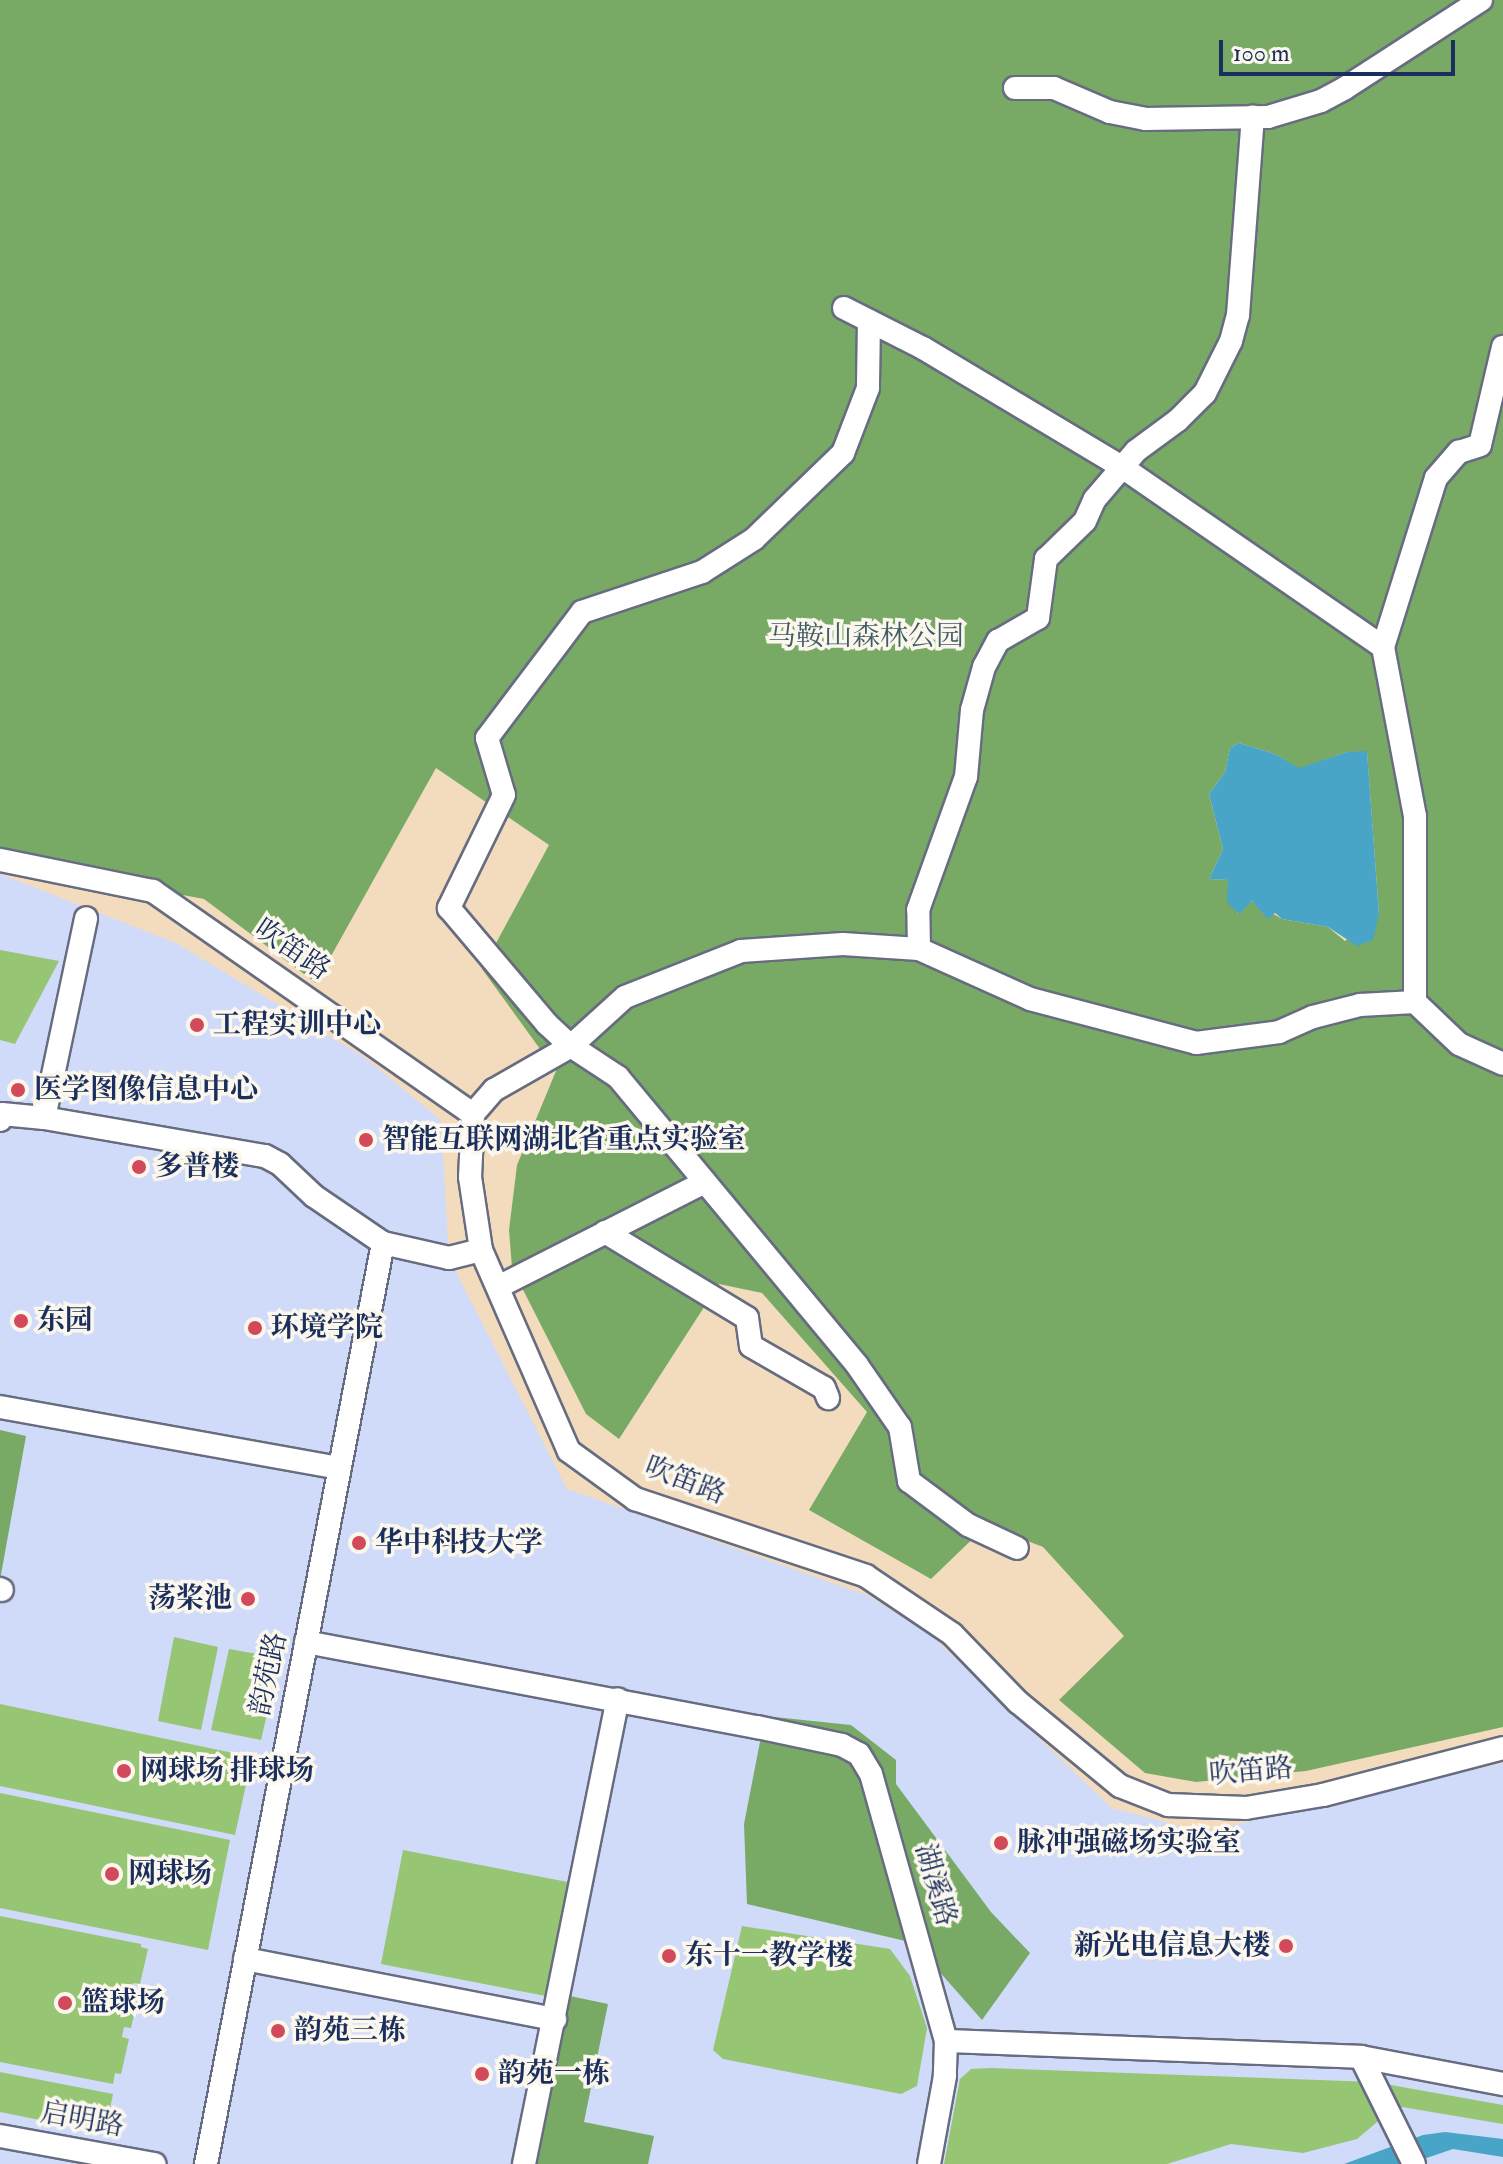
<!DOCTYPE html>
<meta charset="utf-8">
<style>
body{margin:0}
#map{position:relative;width:1503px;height:2164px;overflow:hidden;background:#f3dcbe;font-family:"IM FELL Double Pica","Noto Serif SC",serif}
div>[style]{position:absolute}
.built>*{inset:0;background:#d0daf9}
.green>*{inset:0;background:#96c574}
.forest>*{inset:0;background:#78aa66}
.water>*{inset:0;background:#49a5c7}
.roads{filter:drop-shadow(2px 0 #676c80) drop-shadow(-2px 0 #676c80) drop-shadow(0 2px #676c80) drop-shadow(0 -2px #676c80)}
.minor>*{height:22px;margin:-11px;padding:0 11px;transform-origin:11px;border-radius:11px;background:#fff}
.dots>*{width:22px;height:22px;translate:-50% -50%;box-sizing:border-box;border:4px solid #fbf7ec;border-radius:50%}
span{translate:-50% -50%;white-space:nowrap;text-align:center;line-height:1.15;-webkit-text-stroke:7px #fbf7ec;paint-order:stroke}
.park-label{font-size:28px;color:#405c65}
.street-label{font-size:28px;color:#1b2f5e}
.poi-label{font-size:28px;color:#1b2f5e;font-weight:700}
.left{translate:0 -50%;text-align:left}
.right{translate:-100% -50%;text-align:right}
.scale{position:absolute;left:1219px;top:40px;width:236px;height:36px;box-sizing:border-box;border:4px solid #1b2f5e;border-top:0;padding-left:10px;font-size:24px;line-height:28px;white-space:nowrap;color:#1b2f5e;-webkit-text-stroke:6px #fbf7ec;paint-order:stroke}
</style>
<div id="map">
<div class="built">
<div style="clip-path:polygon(0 874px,176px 943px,364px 1057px,441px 1120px,449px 1258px,567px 1489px,869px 1596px,932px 1636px,1112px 1808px,1203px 1832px,1503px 1763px,1503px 2164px,0 2164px)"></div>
</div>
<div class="green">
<div style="clip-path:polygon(0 950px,59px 961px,15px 1044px,0 1040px)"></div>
<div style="clip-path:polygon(174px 1637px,218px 1647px,201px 1730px,158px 1721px)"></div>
<div style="clip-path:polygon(229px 1649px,280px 1658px,261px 1740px,211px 1730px)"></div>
<div style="clip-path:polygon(0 1704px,252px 1757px,235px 1835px,0 1786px)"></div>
<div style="clip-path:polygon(0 1793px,230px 1840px,208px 1950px,0 1908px)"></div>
<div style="clip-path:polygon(403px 1850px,573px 1883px,551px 1997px,381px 1964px)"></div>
<div style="clip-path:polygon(0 1916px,141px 1944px,141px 1947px,148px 1949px,140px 1984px,133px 1983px,132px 1991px,139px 1993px,131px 2028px,124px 2027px,122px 2037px,129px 2039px,121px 2074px,115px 2073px,113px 2084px,0 2062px)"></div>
<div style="clip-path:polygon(742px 1926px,890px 1949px,910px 1976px,927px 2028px,917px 2086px,901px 2094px,723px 2059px,713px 2050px)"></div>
<div style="clip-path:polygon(991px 2068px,1374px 2082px,1503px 2105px,1503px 2124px,1396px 2106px,1357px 2139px,1303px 2153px,1231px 2144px,1167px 2164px,944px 2164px,960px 2079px,971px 2069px)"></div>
<div style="clip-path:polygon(0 2072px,113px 2094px,105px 2133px,0 2112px)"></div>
</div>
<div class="forest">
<div style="clip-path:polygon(evenodd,0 0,1503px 0,1503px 1727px,1306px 1771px,1196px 1782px,1145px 1773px,1059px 1700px,1124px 1636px,1043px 1547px,987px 1525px,931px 1579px,809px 1510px,867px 1412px,762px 1293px,719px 1284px,619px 1439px,586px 1414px,512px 1268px,509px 1230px,517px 1165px,556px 1071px,482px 969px,549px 845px,436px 768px,316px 983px,204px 899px,0 861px,0 0,1239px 743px,1275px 754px,1299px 769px,1347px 752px,1367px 752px,1379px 914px,1345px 941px,1328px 927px,1282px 919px,1251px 901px,1238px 914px,1228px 880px,1209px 879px,1223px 849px,1209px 794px,1225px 772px,1230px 748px,1239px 743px)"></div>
<div style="clip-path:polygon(0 1430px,26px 1436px,0 1580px)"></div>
<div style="clip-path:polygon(765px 1716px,851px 1725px,896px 1760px,896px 1784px,991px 1912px,1030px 1953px,982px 2020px,914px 1943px,747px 1904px,744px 1824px)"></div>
<div style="clip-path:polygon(570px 1996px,608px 2004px,584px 2122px,654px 2136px,648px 2164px,536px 2164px)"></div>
</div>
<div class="water">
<div style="clip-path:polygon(1239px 743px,1275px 754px,1299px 768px,1347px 752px,1367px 751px,1379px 914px,1373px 940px,1357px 946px,1328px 927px,1282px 919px,1275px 913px,1268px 919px,1252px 901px,1239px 914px,1227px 902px,1228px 880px,1209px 879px,1223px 849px,1209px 794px,1225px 772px,1230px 748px)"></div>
<div style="clip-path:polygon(1445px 2132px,1503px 2139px,1503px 2157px,1453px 2149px,1409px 2164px,1344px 2164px,1423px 2135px)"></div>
</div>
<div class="roads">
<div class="minor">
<div style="left:1015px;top:88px;width:39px"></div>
<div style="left:1054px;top:88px;width:61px;rotate:23.2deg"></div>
<div style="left:1110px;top:112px;width:36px;rotate:11deg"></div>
<div style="left:1145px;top:119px;width:123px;rotate:-0.9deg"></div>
<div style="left:1268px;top:117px;width:55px;rotate:-16.8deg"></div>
<div style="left:1321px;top:101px;width:27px;rotate:-28deg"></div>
<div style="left:1345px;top:88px;width:162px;rotate:-32.9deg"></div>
<div style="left:844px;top:308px;width:89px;rotate:26.9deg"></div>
<div style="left:923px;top:348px;width:232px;rotate:30.9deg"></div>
<div style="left:1122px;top:467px;width:317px;rotate:34.6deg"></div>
<div style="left:1383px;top:647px;width:172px;rotate:79.3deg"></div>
<div style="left:1415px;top:816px;width:186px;rotate:90deg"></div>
<div style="left:869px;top:321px;width:67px;rotate:90.9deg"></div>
<div style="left:868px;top:388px;width:70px;rotate:111deg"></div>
<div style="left:843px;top:453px;width:124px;rotate:136deg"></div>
<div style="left:754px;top:539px;width:62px;rotate:147.6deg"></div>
<div style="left:702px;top:572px;width:126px;rotate:161.6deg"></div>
<div style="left:582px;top:612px;width:158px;rotate:127deg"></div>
<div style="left:487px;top:738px;width:59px;rotate:73.4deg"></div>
<div style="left:504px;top:795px;width:126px;rotate:116deg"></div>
<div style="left:449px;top:908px;width:152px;rotate:49.8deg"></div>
<div style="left:547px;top:1024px;width:33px;rotate:43deg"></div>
<div style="left:571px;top:1046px;width:56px;rotate:33.4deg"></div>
<div style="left:618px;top:1077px;width:374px;rotate:50.3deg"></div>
<div style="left:857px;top:1365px;width:75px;rotate:55.3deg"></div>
<div style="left:900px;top:1427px;width:55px;rotate:80.5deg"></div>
<div style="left:909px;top:1481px;width:74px;rotate:36.7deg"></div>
<div style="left:968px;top:1525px;width:54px;rotate:25.1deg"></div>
<div style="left:1383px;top:647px;width:177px;rotate:-72.6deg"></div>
<div style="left:1436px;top:478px;width:35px;rotate:-49deg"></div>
<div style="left:1459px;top:452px;width:22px;rotate:-18deg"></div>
<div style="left:1480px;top:445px;width:101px;rotate:-76.8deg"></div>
<div style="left:0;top:860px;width:156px;rotate:11.5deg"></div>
<div style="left:153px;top:891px;width:390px;rotate:34.9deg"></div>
<div style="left:473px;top:1114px;width:63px;rotate:92.7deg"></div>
<div style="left:470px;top:1177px;width:74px;rotate:81.4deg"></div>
<div style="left:481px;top:1250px;width:219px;rotate:66.4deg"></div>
<div style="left:569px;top:1451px;width:82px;rotate:36deg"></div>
<div style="left:635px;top:1499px;width:243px;rotate:18.4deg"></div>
<div style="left:866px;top:1576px;width:104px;rotate:34deg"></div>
<div style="left:952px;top:1634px;width:95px;rotate:45.9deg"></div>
<div style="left:1018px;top:1702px;width:132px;rotate:39.5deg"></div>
<div style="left:1120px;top:1786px;width:52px;rotate:21.6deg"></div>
<div style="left:1168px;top:1805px;width:78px;rotate:2.2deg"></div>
<div style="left:1246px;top:1808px;width:78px;rotate:-9.6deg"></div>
<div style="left:1323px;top:1795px;width:186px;rotate:-14.6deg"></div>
<div style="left:919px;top:949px;width:39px;rotate:-91deg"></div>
<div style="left:918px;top:910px;width:141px;rotate:-70.2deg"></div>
<div style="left:966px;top:777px;width:67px;rotate:-84.9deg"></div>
<div style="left:972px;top:710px;width:45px;rotate:-74.4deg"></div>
<div style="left:984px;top:667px;width:30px;rotate:-62deg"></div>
<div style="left:998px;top:641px;width:46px;rotate:-29.9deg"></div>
<div style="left:1038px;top:618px;width:60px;rotate:-82.3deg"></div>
<div style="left:1046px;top:559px;width:54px;rotate:-44.3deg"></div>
<div style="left:1085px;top:521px;width:24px;rotate:-66deg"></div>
<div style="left:1095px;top:499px;width:63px;rotate:-49.5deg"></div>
<div style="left:1136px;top:451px;width:52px;rotate:-36.4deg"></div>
<div style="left:1178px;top:420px;width:38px;rotate:-45deg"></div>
<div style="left:1205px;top:393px;width:58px;rotate:-63.4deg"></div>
<div style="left:1231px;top:341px;width:27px;rotate:-75deg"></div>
<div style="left:1238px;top:315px;width:199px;rotate:-85.7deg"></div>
<div style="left:473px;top:1114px;width:32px;rotate:-49deg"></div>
<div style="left:494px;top:1090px;width:89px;rotate:-29.7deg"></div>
<div style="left:571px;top:1046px;width:73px;rotate:-42.2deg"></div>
<div style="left:625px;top:997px;width:125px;rotate:-21.6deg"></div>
<div style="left:741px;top:951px;width:102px;rotate:-3.9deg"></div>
<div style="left:843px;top:944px;width:76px;rotate:3.8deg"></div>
<div style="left:919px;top:949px;width:122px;rotate:24.2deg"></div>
<div style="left:1030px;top:999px;width:172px;rotate:14.8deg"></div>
<div style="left:1196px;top:1043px;width:84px;rotate:-7.5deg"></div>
<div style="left:1279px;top:1032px;width:37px;rotate:-24deg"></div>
<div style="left:1313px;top:1017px;width:49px;rotate:-14.3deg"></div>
<div style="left:1360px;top:1005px;width:55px;rotate:-3.1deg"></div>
<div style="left:1415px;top:1002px;width:61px;rotate:43.7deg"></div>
<div style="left:1459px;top:1044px;width:48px;rotate:24.4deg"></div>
<div style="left:44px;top:1118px;width:204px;rotate:-78.1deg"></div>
<div style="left:0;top:1120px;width:6px;rotate:-72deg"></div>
<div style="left:2px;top:1114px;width:42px;rotate:5.4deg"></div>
<div style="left:44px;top:1118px;width:224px;rotate:9.8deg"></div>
<div style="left:265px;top:1156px;width:17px;rotate:28deg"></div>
<div style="left:280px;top:1164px;width:47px;rotate:43.3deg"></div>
<div style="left:314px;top:1196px;width:83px;rotate:34.3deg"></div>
<div style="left:383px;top:1243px;width:68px;rotate:12.8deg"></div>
<div style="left:449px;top:1258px;width:33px;rotate:-14deg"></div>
<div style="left:605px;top:1232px;width:166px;rotate:31.2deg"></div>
<div style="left:747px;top:1318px;width:28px;rotate:82deg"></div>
<div style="left:751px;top:1346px;width:84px;rotate:29.9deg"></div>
<div style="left:824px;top:1388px;width:11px;rotate:68deg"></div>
<div style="left:498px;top:1287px;width:232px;rotate:-26.9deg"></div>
<div style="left:0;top:1407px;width:345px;rotate:10.2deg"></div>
<div style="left:0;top:1589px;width:2px;rotate:27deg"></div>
<div style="left:306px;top:1642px;width:459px;rotate:10.7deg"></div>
<div style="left:757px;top:1727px;width:87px;rotate:12deg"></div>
<div style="left:842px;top:1745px;width:19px;rotate:28deg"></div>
<div style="left:859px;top:1754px;width:23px;rotate:59deg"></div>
<div style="left:871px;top:1774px;width:277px;rotate:74.3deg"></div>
<div style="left:946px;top:2041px;width:35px;rotate:92deg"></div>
<div style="left:945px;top:2076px;width:89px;rotate:100.3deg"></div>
<div style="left:245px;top:1959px;width:316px;rotate:11deg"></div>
<div style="left:946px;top:2041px;width:415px;rotate:2.2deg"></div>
<div style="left:1361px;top:2057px;width:145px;rotate:10.8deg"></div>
<div style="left:1361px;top:2057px;width:119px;rotate:63.6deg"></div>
<div style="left:0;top:2136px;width:157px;rotate:10.3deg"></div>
<div style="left:206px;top:2164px;width:938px;rotate:-79.12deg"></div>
<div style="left:524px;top:2164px;width:474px;rotate:-78.6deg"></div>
</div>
</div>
<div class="dots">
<div style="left:197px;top:1025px;background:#d1495b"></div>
<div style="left:18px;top:1090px;background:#d1495b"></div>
<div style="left:366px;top:1140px;background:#d1495b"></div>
<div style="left:139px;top:1167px;background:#d1495b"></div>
<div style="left:21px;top:1321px;background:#d1495b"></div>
<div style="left:255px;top:1328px;background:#d1495b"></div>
<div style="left:359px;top:1543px;background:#d1495b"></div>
<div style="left:248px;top:1599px;background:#d1495b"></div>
<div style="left:124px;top:1771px;background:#d1495b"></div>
<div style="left:1001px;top:1843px;background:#d1495b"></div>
<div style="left:112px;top:1874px;background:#d1495b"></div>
<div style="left:1286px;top:1946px;background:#d1495b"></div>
<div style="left:669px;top:1956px;background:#d1495b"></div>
<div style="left:65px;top:2003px;background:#d1495b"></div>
<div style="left:278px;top:2031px;background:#d1495b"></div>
<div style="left:482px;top:2074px;background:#d1495b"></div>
</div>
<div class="park-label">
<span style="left:866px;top:637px">马鞍山森林公园</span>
</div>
<div class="street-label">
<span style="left:292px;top:950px;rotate:34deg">吹笛路</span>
<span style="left:685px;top:1481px;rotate:21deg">吹笛路</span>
<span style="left:269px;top:1674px;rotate:-78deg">韵苑路</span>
<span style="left:1251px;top:1772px;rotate:-5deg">吹笛路</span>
<span style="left:935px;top:1885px;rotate:74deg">湖溪路</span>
<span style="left:82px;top:2120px;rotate:10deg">启明路</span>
</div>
<div class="poi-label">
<span class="left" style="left:213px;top:1025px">工程实训中心</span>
<span class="left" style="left:34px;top:1090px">医学图像信息中心</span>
<span class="left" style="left:382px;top:1140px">智能互联网湖北省重点实验室</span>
<span class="left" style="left:155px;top:1167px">多普楼</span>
<span class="left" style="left:37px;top:1321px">东园</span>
<span class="left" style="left:271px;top:1328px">环境学院</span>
<span class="left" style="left:375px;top:1543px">华中科技大学</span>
<span class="right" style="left:232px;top:1599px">荡桨池</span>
<span class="left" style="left:140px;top:1771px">网球场 排球场</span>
<span class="left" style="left:1017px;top:1843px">脉冲强磁场实验室</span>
<span class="left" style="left:128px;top:1874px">网球场</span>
<span class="right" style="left:1270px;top:1946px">新光电信息大楼</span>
<span class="left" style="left:685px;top:1956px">东十一教学楼</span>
<span class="left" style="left:81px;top:2003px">篮球场</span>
<span class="left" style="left:294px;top:2031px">韵苑三栋</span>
<span class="left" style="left:498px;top:2074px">韵苑一栋</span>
</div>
<div class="scale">100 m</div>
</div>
